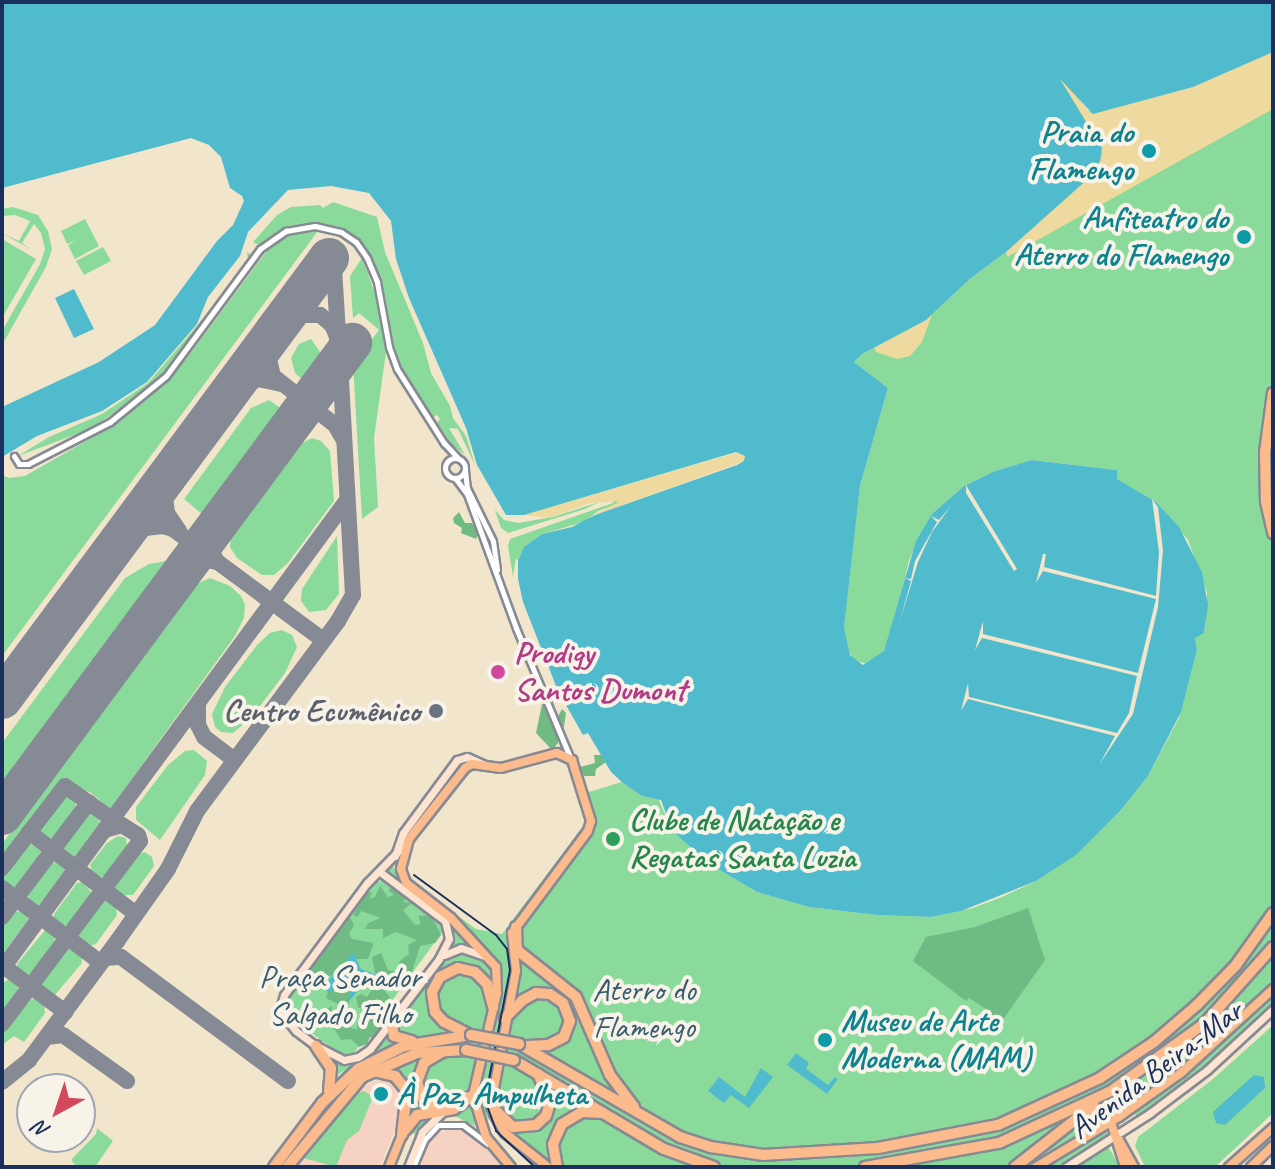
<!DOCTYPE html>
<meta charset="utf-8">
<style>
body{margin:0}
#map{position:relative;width:1275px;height:1169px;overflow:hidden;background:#f1e5cb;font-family:Caveat,sans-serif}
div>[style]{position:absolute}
.built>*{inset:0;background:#f6d2c3}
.green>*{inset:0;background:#8adb9b}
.forest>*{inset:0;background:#6fbb83}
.sand>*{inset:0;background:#eeda9e}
.water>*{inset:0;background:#51bbce}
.pier>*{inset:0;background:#f1e5cb}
.taxiway>*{height:16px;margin:-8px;padding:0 8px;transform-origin:8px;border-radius:8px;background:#868a94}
.runway>*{height:40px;margin:-20px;padding:0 20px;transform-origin:20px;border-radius:20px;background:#868a94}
.roads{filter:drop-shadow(2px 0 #868a94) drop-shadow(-2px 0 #868a94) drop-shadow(0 2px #868a94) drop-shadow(0 -2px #868a94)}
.street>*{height:5px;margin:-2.5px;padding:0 2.5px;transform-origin:2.5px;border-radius:2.5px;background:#fff}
.street>.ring{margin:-2.5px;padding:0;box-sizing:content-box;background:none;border:5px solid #fff;border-radius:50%}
.secondary>*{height:7px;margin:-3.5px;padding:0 3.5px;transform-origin:3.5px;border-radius:3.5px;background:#fde4d1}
.primary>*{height:8px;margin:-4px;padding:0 4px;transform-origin:4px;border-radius:4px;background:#fbbb8c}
.highway>*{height:10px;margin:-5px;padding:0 5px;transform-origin:5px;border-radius:5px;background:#fbbb8c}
.tram>*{height:2px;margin:-1px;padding:0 1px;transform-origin:1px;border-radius:1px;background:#1b2f5e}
.bridges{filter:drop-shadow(2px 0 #868a94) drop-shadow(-2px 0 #868a94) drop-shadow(0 2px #868a94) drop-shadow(0 -2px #868a94)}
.highway-bridge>*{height:10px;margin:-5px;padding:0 5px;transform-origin:5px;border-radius:5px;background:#fbbb8c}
.dots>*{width:22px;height:22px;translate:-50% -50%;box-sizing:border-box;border:4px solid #f7f3e8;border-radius:50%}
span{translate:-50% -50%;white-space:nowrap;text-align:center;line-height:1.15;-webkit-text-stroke:8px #f7f3e8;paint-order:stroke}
.culture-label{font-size:32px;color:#0d838f;font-weight:700}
.right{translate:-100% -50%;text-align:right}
.left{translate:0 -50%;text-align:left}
.hotel-label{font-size:32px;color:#b23c85;font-weight:700}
.worship-label{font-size:32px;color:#5b616d;font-weight:700}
.leisure-label{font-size:32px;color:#27864d;font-weight:700}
.park-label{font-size:32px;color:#375a6d}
.street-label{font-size:32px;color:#1b2f5e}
.frame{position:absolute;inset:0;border:4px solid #1b2f5e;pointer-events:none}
.north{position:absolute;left:16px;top:1073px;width:80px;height:80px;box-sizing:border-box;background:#f7f3e8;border:2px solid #9fa5b1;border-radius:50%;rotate:220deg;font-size:22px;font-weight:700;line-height:32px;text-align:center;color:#1b2f5e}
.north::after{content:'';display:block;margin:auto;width:28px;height:36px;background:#d1495b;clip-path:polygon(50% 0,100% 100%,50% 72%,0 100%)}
</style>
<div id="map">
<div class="built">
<div style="clip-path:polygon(379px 1079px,395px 1084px,402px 1093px,403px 1108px,380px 1167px,293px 1167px,356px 1091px)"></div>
<div style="clip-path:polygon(453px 1127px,466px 1131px,506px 1167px,416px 1167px,431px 1136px)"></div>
</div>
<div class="green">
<div style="clip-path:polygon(1273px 52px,1273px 980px,1265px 989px,1221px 1031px,1134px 1101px,1051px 1150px,1012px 1167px,555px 1167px,531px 1153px,488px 1115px,487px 1123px,483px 1113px,473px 1108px,475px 1126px,455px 1116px,443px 1117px,436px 1122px,442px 1115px,436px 1115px,417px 1136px,410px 1131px,424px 1116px,408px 1111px,396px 1084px,370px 1055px,337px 1075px,331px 1057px,350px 1062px,370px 1054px,454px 945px,448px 919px,386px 872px,392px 865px,403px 884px,447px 916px,462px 935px,466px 931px,457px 920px,409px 880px,476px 929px,502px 934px,584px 825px,589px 792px,622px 782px,642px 796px,658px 798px,672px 831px,711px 865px,757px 892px,809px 907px,876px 915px,932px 917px,973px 908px,1002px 897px,1036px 881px,1075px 855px,1120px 811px,1148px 776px,1179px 718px,1197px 650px,1195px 638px,1205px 630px,1207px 592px,1188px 540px,1156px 502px,1116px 479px,1117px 470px,1033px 460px,995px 471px,964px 486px,932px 514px,909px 560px,898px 611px,884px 651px,868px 664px,855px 661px,846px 647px,844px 628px,852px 554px,860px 486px,888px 388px,854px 362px,862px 354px,926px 320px,971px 278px,1006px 252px,1090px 177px,1100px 161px,1102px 147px,1060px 79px,1067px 83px,1086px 109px,1095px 114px,1193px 87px)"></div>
<div style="clip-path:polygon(333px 202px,377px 217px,385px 252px,423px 343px,431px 373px,450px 406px,453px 418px,466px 436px,475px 465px,458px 429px,449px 428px,465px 455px,452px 445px,437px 423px,440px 419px,437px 415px,433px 417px,397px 361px,379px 277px,362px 244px,338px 227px,315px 223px,288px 227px,259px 245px,253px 242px,277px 215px,291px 207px,320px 205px,323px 208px)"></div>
<div style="clip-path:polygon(13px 207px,38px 215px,48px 231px,52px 249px,46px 267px,2px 345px,2px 331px,40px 264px,45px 249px,41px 233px,34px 224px,22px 243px,30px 249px,2px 233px,19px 241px,30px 221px,15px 215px,2px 216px,2px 209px)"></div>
<div style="clip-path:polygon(85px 219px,99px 246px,75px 259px,68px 245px,77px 240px,67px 244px,61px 231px)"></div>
<div style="clip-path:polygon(318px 231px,2px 656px,2px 475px,9px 478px,25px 476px,100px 433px,154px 393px,187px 358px,269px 248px,289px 235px)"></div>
<div style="clip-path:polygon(2px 239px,36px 259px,2px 318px)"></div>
<div style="clip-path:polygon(103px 247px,111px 261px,84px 275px,76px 261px)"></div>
<div style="clip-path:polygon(247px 251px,251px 256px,239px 274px,176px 359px,150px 386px,93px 428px,18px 456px,49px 437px,102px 414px,148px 383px,208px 313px,248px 259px)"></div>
<div style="clip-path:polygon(362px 258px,375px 293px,386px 352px,374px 438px,378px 507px,362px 519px,353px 364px,379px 330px,359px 313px,353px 318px,350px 276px)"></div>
<div style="clip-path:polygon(311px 339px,324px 358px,306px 383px,295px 373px,291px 358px,299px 344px)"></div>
<div style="clip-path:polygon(269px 400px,282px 409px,203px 515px,184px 499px,251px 408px)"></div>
<div style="clip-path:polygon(312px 438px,321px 441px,330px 451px,334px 501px,288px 563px,274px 575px,262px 575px,237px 558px,230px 547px,231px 536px,297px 446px)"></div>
<div style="clip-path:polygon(614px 499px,620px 503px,598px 511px,584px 522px,542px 534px,524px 547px,518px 561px,516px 558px,513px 577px,508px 546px,510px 539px,613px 503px)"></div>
<div style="clip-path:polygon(599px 502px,585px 509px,508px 533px,501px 528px,495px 510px,504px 520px,518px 523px,553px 517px)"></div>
<div style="clip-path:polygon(337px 536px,339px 594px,326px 610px,309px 612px,301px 601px,302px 589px)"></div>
<div style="clip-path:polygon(167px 561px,168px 562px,2px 786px,2px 743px,125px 578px,149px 564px)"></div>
<div style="clip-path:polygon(210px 578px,230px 586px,241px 596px,245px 605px,244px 618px,235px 636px,110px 809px,90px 792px,80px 790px,64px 777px,2px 861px,2px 844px,194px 585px)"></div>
<div style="clip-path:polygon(282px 630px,292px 635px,297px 647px,285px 673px,251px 718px,233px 733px,221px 732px,215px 727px,212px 714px,225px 687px,258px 644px,270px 633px)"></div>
<div style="clip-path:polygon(194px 750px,207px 761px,205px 775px,160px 840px,136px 820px,136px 807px,168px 765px,185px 751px)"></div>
<div style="clip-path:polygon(68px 794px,76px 801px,75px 810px,55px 838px,45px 839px,39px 833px,39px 825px,59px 798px)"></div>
<div style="clip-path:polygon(92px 813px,100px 822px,74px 858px,71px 858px,64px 852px,64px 845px,85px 816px)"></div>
<div style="clip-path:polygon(118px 836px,126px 838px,127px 847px,104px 877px,93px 875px,90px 865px,107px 843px)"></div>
<div style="clip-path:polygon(31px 844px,41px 851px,39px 860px,19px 886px,8px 888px,2px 882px,2px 875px,23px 846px)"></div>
<div style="clip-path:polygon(145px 852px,152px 857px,154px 866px,133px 895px,121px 895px,115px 888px,116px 881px,135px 855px)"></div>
<div style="clip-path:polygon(56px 862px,65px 870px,39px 905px,33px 906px,27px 894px,49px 864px)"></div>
<div style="clip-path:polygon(386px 880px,442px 922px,443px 931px,354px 1053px,343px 1056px,288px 1016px,284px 1002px,372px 883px)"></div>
<div style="clip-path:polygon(83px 882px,92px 893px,70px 924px,61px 926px,53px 920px,54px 914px,77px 883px)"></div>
<div style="clip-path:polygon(107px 900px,116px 906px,117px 915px,96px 944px,87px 946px,79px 939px,78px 932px,100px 903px)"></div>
<div style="clip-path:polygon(22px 911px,29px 919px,2px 955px,2px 927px,14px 912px)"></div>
<div style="clip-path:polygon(46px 929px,55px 937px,54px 945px,33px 974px,25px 974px,18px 970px,17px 964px)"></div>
<div style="clip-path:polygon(70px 949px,81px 955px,82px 963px,54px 996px,42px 987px,42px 980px,63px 951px)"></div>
<div style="clip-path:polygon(10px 978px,17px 983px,19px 991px,2px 1016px,2px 984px)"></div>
<div style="clip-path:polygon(1273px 995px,1273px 1005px,1218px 1057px,1139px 1118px,1134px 1113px,1213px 1052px)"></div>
<div style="clip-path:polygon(37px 998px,44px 1003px,45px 1013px,24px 1042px,14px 1036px,2px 1045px,2px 1033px,27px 1000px)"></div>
<div style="clip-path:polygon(1273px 1025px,1273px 1113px,1215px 1167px,1145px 1167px,1135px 1146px,1138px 1137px,1213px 1079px)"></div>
<div style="clip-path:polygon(364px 1091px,373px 1097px,359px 1131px,347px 1140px,336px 1167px,300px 1157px,312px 1149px,352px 1095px)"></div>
<div style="clip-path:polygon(97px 1128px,113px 1141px,95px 1167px,77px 1167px,71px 1160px,96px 1134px)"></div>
<div style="clip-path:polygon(1106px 1131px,1109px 1136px,1058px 1167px,1047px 1167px)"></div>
<div style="clip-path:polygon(1109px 1148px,1120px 1167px,1076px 1167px,1105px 1149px)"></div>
</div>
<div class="forest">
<div style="clip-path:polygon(459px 512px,465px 523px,472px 523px,479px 532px,476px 539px,461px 533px,462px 528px,454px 523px,453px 518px)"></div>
<div style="clip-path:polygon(542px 704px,557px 718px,562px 709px,566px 713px,563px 733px,558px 735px,558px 743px,552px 750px,536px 733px)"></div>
<div style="clip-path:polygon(594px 755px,601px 755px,606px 762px,596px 769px,595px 776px,584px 776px,580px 767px,595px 763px)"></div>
<div style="clip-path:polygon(380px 886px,388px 897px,394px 895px,388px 890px,391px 888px,406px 896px,403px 902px,412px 903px,403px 910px,415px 925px,421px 924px,418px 916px,431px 915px,441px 935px,435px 943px,420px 946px,411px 975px,393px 981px,375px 973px,372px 957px,381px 953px,388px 970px,396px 972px,400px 961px,409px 954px,408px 945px,417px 940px,396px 932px,383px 938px,383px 929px,365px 929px,368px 923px,381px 918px,361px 911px,358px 917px,353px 915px,367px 891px,372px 893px,369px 899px,375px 897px)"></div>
<div style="clip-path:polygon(1028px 908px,1045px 960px,999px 1025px,986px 1015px,989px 1011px,969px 998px,966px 1001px,913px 961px,926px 937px,975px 927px)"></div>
<div style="clip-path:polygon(350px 917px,354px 925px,349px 934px,352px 939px,374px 943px,368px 959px,349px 959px,345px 969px,334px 975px,312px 978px,310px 972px,317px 957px,323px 953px,321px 948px,339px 930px,345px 918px)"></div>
<div style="clip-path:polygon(380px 982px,387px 984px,384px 990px,390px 997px,380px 1006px,384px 1018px,380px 1023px,385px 1025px,376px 1041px,370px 1037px,367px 1044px,359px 1047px,351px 1039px,341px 1040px,335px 1030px,328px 1027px,323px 1013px,331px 1006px,335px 1022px,357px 1030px,357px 1023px,369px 1014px,358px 1007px,356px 997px,361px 994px,367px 997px,372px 989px,378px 991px)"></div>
<div style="clip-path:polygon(339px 983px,352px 986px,348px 1009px,326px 998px,328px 992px)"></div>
</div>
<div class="sand">
<div style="clip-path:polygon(1273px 52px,1273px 109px,1007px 257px,1006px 252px,1090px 177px,1100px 161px,1102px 155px,1060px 79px,1067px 83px,1090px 113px)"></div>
<div style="clip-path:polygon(932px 314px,922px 342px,910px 356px,897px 359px,876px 352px,874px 348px,926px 320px)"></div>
<div style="clip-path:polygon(739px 452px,746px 458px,744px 461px,595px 515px,620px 501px,590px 503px,548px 518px,524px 515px)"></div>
</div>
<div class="water">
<div style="clip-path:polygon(2px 2px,1273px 2px,1273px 52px,1193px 87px,1093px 114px,1060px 79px,1102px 148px,1100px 161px,1090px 177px,1006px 252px,971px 278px,926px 320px,862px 354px,854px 362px,888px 388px,860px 486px,844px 628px,850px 655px,863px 665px,884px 651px,916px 541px,932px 514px,964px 486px,995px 471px,1032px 460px,1117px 470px,1117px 479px,1156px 502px,1179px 527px,1202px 572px,1208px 605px,1204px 633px,1195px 638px,1197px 650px,1181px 712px,1148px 776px,1120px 811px,1076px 855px,1036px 881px,961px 911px,931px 917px,876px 915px,809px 907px,757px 892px,711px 865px,672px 831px,661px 800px,642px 796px,623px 783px,611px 772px,588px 733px,583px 735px,558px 691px,523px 602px,518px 579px,518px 561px,524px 547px,542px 534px,572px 527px,595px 515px,737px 465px,744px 461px,745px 456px,736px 452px,524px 515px,506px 515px,477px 465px,466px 428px,409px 298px,396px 259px,391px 221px,369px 193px,331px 186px,288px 190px,248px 232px,240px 256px,208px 297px,197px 324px,147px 382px,102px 411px,37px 436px,2px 457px,2px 407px,99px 362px,155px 325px,217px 241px,233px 225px,244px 201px,242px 196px,230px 188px,221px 157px,209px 145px,191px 138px,2px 188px)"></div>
<div style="clip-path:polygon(74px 289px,94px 329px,74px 338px,55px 298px)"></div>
<div style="clip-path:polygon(353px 952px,361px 969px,382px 977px,372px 983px,369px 983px,372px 978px,362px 978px,362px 985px,348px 1003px,352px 986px,360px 981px,357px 975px,352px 982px,328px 992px,325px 989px,332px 975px,336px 973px,343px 978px,350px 970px,351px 976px,357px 972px,347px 959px)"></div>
<div style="clip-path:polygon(796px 1053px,809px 1063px,806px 1069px,828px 1085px,835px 1077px,838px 1079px,827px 1094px,787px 1065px)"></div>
<div style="clip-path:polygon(761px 1068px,773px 1077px,749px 1108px,731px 1095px,724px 1103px,708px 1091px,719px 1077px,745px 1097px)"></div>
<div style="clip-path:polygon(1254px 1075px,1264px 1077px,1265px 1088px,1225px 1125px,1216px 1123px,1213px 1112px)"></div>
</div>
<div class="pier">
<div style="clip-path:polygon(966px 485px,1017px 569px,1014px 571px,966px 493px)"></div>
<div style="clip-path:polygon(1152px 499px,1158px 507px,1163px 550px,1158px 607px,1133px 714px,1099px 765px,1115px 736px,968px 699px,961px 711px,968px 683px,969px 697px,1117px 733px,1129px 713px,1137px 676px,982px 638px,975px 650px,983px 621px,983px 634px,1138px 673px,1156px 599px,1043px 571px,1036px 583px,1043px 554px,1046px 554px,1044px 567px,1156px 596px,1159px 552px)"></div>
<div style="clip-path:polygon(951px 506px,932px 532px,918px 562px,899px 624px,911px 581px,905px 578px,911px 579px,915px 561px,937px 522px,931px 516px,939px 520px)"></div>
</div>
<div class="taxiway">
<div style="left:324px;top:265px;width:10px;rotate:17deg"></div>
<div style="left:334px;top:268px;width:65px;rotate:86.5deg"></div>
<div style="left:271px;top:337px;width:22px;rotate:95deg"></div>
<div style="left:269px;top:359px;width:17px;rotate:77deg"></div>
<div style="left:273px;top:376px;width:79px;rotate:38.3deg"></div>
<div style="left:335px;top:425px;width:16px;rotate:60deg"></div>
<div style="left:230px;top:392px;width:31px;rotate:-25deg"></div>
<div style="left:258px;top:379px;width:24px;rotate:12deg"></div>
<div style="left:290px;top:427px;width:17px;rotate:-40deg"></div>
<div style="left:303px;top:416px;width:17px;rotate:-7deg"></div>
<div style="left:177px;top:463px;width:36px;rotate:109deg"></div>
<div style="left:165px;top:497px;width:16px;rotate:83deg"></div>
<div style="left:167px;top:513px;width:22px;rotate:56deg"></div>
<div style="left:215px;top:528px;width:21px;rotate:104deg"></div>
<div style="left:210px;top:548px;width:13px;rotate:63deg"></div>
<div style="left:118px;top:543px;width:24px;rotate:-35deg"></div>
<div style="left:138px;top:529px;width:24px;rotate:-7deg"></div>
<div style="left:162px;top:526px;width:11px;rotate:15deg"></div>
<div style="left:173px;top:529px;width:187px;rotate:36.5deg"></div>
<div style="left:186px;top:568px;width:18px;rotate:-29deg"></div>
<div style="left:202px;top:559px;width:15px;rotate:11deg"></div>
<div style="left:198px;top:704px;width:21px;rotate:90deg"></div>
<div style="left:198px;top:725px;width:13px;rotate:63deg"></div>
<div style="left:204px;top:737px;width:38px;rotate:37deg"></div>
<div style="left:29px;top:832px;width:135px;rotate:37.5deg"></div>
<div style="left:2px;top:868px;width:103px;rotate:-52.5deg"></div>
<div style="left:65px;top:786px;width:59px;rotate:35.3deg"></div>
<div style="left:2px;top:888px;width:124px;rotate:37.1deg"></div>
<div style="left:2px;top:917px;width:144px;rotate:-52.9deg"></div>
<div style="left:105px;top:958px;width:16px;rotate:-4deg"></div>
<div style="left:121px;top:957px;width:208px;rotate:36.6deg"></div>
<div style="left:2px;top:965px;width:79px;rotate:36.7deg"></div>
<div style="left:2px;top:969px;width:582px;rotate:-53.66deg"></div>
<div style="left:2px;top:1024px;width:229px;rotate:-53deg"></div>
<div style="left:140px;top:841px;width:6px;rotate:-108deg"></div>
<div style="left:138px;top:835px;width:19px;rotate:-148deg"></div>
<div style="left:122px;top:825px;width:18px;rotate:164deg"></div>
<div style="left:47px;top:1037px;width:16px;rotate:-7deg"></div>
<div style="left:63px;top:1035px;width:79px;rotate:35.7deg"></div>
<div style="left:2px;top:1082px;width:35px;rotate:-39deg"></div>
<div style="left:29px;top:1060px;width:149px;rotate:-53.4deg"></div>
<div style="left:118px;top:940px;width:87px;rotate:-54.8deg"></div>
<div style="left:168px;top:869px;width:65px;rotate:-63.4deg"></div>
<div style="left:197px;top:811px;width:237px;rotate:-53.4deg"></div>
<div style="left:338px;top:621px;width:30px;rotate:-60deg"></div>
<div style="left:353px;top:595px;width:253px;rotate:-93.2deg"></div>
<div style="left:339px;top:342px;width:18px;rotate:-112deg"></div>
<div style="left:332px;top:325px;width:16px;rotate:-140deg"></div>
<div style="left:320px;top:315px;width:25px;rotate:180deg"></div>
<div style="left:295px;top:315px;width:18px;rotate:146deg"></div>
</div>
<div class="runway">
<div style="left:2px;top:699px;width:549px;rotate:-53.44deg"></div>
<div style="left:2px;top:815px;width:588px;rotate:-53.44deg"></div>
</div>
<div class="roads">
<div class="street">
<div style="left:14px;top:456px;width:9px;rotate:58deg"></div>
<div style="left:19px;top:464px;width:9px"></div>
<div style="left:28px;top:464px;width:92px;rotate:-27.1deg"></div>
<div style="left:110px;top:422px;width:72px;rotate:-39.4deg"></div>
<div style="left:166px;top:376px;width:158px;rotate:-53.5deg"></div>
<div style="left:260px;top:249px;width:32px;rotate:-35deg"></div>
<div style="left:286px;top:231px;width:29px;rotate:-10deg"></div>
<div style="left:315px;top:226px;width:27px;rotate:13deg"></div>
<div style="left:341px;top:232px;width:18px;rotate:34deg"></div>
<div style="left:356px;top:242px;width:19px;rotate:55deg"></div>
<div style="left:367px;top:258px;width:26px;rotate:67deg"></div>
<div style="left:377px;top:282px;width:66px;rotate:79.5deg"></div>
<div style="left:389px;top:347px;width:23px;rotate:70deg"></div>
<div style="left:397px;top:369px;width:88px;rotate:57.6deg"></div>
<div style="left:444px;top:443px;width:21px;rotate:47deg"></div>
<div class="ring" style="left:445px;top:458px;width:15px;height:15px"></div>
<div style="left:465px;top:470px;width:18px;rotate:84deg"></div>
<div style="left:467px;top:488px;width:59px;rotate:63.9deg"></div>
<div style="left:493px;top:541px;width:29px;rotate:82deg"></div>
<div style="left:455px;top:478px;width:20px;rotate:53deg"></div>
<div style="left:467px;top:494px;width:143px;rotate:69.9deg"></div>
<div style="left:516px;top:628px;width:140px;rotate:67.3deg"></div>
<div style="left:413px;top:1167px;width:30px;rotate:-67deg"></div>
<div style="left:425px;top:1139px;width:19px;rotate:-47deg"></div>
<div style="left:438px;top:1125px;width:25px"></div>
<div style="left:463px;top:1125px;width:31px;rotate:37deg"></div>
</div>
<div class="secondary">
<div style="left:395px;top:856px;width:24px;rotate:-71deg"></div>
<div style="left:403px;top:833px;width:91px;rotate:-53.5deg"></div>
<div style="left:457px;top:760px;width:10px;rotate:-17deg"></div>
<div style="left:467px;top:757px;width:17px;rotate:24deg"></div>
<div style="left:380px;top:872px;width:81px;rotate:37deg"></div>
<div style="left:445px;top:921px;width:18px;rotate:77deg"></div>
<div style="left:449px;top:939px;width:22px;rotate:117deg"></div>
<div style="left:439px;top:959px;width:113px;rotate:127.5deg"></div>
<div style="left:370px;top:1049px;width:14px;rotate:146deg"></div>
<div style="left:358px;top:1057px;width:14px;rotate:168deg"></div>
<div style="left:344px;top:1060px;width:31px;rotate:-153deg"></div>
<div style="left:316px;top:1046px;width:25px;rotate:-143deg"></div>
<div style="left:296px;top:1031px;width:21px;rotate:-129deg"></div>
<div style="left:283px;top:1015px;width:10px;rotate:-101deg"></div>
<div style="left:281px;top:1005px;width:10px;rotate:-73deg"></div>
<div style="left:284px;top:995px;width:139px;rotate:-53.5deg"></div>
<div style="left:367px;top:883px;width:57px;rotate:-45.7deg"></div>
<div style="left:444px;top:955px;width:18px;rotate:-22deg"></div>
<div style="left:461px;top:948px;width:24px;rotate:19deg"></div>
<div style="left:408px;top:1167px;width:38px;rotate:-68deg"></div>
<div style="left:422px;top:1132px;width:28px;rotate:-44deg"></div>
<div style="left:1066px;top:1167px;width:100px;rotate:-32.7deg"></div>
<div style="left:1150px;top:1113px;width:71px;rotate:-37deg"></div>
<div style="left:1207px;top:1070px;width:90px;rotate:-42.7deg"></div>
</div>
<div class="primary">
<div style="left:1111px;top:1122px;width:47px;rotate:72.7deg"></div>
<div style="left:1119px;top:1140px;width:31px;rotate:61deg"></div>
<div style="left:389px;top:1167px;width:35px;rotate:-68deg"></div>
<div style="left:511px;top:1167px;width:39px;rotate:-130deg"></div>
<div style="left:486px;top:1137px;width:44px;rotate:-107.2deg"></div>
<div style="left:473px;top:1095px;width:105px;rotate:-76.8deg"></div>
<div style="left:497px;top:993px;width:26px;rotate:-92deg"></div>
<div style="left:496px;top:967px;width:67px;rotate:-132.6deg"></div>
<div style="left:451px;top:918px;width:57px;rotate:-142.1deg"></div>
<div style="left:406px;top:883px;width:15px;rotate:-110deg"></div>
<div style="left:401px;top:869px;width:31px;rotate:-75deg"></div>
<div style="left:409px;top:839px;width:90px;rotate:-51.7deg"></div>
<div style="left:465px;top:768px;width:8px;rotate:-30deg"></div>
<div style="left:472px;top:764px;width:29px;rotate:8deg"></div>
<div style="left:501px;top:768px;width:58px;rotate:-15deg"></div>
<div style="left:557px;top:753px;width:17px;rotate:25deg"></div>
<div style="left:572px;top:760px;width:64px;rotate:72.7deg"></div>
<div style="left:591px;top:821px;width:10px;rotate:107deg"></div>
<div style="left:588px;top:831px;width:127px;rotate:126.7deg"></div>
<div style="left:512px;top:933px;width:38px;rotate:84deg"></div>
<div style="left:516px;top:971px;width:130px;rotate:100.6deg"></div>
<div style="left:492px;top:1099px;width:15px;rotate:82deg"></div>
<div style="left:494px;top:1114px;width:22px;rotate:60deg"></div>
<div style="left:505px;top:1133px;width:55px;rotate:38.3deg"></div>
<div style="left:1036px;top:1167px;width:97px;rotate:-31.1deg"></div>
<div style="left:1119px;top:1117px;width:76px;rotate:-35.4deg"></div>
<div style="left:1181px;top:1073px;width:125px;rotate:-42.4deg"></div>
<div style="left:1229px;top:1167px;width:59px;rotate:-41.6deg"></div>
<div style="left:1251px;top:1167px;width:30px;rotate:-44deg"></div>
</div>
<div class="highway">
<div style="left:1273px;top:393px;width:60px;rotate:97.7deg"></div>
<div style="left:1265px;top:452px;width:50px;rotate:88.9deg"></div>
<div style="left:1266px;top:502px;width:32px;rotate:77deg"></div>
<div style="left:516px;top:927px;width:23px;rotate:88deg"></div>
<div style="left:517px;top:950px;width:75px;rotate:38.5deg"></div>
<div style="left:576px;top:997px;width:85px;rotate:66.4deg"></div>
<div style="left:610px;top:1075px;width:40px;rotate:53deg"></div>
<div style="left:505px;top:1018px;width:25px;rotate:-45deg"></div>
<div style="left:523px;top:1000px;width:15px;rotate:-28deg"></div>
<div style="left:536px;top:993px;width:14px;rotate:4deg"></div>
<div style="left:550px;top:994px;width:16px;rotate:35deg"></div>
<div style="left:563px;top:1003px;width:19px;rotate:69deg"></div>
<div style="left:570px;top:1021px;width:17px;rotate:111deg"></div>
<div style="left:564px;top:1037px;width:18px;rotate:153deg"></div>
<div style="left:548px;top:1045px;width:21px;rotate:177deg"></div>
<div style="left:391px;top:1021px;width:15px;rotate:79deg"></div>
<div style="left:394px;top:1036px;width:19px;rotate:16deg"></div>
<div style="left:468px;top:1034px;width:27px;rotate:-153deg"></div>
<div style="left:444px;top:1022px;width:13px;rotate:-132deg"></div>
<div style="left:435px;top:1012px;width:20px;rotate:-99deg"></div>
<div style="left:432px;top:992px;width:17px;rotate:-62deg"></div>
<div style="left:440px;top:977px;width:20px;rotate:-27deg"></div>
<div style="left:458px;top:968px;width:17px;rotate:13deg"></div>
<div style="left:475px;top:972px;width:17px;rotate:45deg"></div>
<div style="left:487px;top:984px;width:24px;rotate:75deg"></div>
<div style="left:519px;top:1044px;width:186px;rotate:30deg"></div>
<div style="left:680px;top:1137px;width:33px;rotate:18deg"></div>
<div style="left:711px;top:1147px;width:53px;rotate:8.7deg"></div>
<div style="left:763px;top:1155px;width:115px;rotate:-3.5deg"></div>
<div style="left:878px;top:1148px;width:122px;rotate:-10.9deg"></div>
<div style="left:998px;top:1125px;width:112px;rotate:-24.7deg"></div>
<div style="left:1100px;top:1078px;width:65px;rotate:-33.7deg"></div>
<div style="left:1154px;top:1042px;width:57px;rotate:-40.7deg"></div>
<div style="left:1197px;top:1005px;width:56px;rotate:-45.7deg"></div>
<div style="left:1236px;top:965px;width:64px;rotate:-54.6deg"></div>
<div style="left:316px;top:1046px;width:27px;rotate:56deg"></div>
<div style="left:331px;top:1068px;width:23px;rotate:95deg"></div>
<div style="left:442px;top:1052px;width:21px;rotate:149deg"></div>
<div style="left:424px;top:1063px;width:20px;rotate:110deg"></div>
<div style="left:417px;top:1082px;width:18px;rotate:71deg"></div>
<div style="left:423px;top:1099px;width:25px;rotate:27deg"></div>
<div style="left:514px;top:1060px;width:174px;rotate:30.7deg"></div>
<div style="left:664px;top:1149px;width:53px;rotate:19.8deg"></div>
<div style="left:373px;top:1071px;width:23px;rotate:13deg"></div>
<div style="left:395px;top:1076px;width:19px;rotate:51deg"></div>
<div style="left:407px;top:1091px;width:44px;rotate:96.5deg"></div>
<div style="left:492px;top:1107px;width:29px;rotate:44deg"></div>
<div style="left:513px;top:1127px;width:23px;rotate:-5deg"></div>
<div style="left:536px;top:1125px;width:13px;rotate:-42deg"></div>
<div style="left:546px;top:1116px;width:14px;rotate:-73deg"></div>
<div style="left:550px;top:1103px;width:31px;rotate:-112deg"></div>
<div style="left:1111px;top:1122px;width:16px;rotate:-83deg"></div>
<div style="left:1113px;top:1106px;width:25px;rotate:-56deg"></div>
<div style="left:405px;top:1130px;width:19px;rotate:-51deg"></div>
<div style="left:417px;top:1115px;width:37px;rotate:-9deg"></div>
<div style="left:454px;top:1109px;width:24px;rotate:-36deg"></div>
<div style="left:274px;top:1167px;width:80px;rotate:-53.1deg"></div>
<div style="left:322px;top:1103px;width:50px;rotate:-43.4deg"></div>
<div style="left:358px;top:1069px;width:51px;rotate:-26.6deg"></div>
<div style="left:404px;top:1046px;width:68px;rotate:-9.3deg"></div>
<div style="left:287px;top:1167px;width:117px;rotate:-50.2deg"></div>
<div style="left:362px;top:1077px;width:60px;rotate:-23.6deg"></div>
<div style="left:417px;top:1053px;width:49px;rotate:-3.5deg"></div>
<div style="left:557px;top:1167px;width:23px;rotate:-100deg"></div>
<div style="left:553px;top:1144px;width:22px;rotate:-66deg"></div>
<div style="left:562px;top:1124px;width:23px;rotate:-31deg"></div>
<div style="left:582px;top:1112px;width:20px;rotate:3deg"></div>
<div style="left:865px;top:1167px;width:136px;rotate:-10.2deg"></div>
<div style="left:999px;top:1143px;width:123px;rotate:-24.9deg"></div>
<div style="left:1111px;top:1091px;width:116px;rotate:-35.9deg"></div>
<div style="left:1205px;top:1023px;width:102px;rotate:-48.2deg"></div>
<div style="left:1015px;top:1167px;width:100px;rotate:-38.1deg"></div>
</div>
</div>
<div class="tram">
<div style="left:414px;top:875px;width:102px;rotate:36.2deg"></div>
<div style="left:496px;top:935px;width:18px;rotate:52deg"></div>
<div style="left:507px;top:949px;width:21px;rotate:82deg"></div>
<div style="left:510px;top:970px;width:132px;rotate:100.9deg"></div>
<div style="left:485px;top:1100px;width:33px;rotate:70deg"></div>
<div style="left:496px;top:1131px;width:53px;rotate:42.7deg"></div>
</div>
<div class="bridges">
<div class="highway-bridge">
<div style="left:471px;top:1035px;width:49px;rotate:10.6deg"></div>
<div style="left:466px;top:1050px;width:49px;rotate:11.8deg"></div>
</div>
</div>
<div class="dots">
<div style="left:1149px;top:151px;background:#0f9aa8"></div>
<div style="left:1244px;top:237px;background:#0f9aa8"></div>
<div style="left:498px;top:672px;background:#d1479c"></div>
<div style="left:436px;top:711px;background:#6b7280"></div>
<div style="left:613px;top:839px;background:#2e9e5b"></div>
<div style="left:825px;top:1040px;background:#0f9aa8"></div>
<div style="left:381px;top:1094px;background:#0f9aa8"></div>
</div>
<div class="culture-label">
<span class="right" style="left:1133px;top:151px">Praia do<br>Flamengo</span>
<span class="right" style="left:1228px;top:237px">Anfiteatro do<br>Aterro do Flamengo</span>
<span class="left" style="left:841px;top:1040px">Museu de Arte<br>Moderna (MAM)</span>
<span class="left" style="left:397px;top:1094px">À Paz, Ampulheta</span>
</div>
<div class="hotel-label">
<span class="left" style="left:514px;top:672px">Prodigy<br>Santos Dumont</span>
</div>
<div class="worship-label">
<span class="right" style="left:420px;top:711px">Centro Ecumênico</span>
</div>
<div class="leisure-label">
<span class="left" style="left:629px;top:839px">Clube de Natação e<br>Regatas Santa Luzia</span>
</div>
<div class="park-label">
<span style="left:340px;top:996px">Praça Senador<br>Salgado Filho</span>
<span style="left:644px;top:1009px">Aterro do<br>Flamengo</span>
</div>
<div class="street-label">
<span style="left:1156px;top:1070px;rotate:-37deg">Avenida Beira-Mar</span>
</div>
<div class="frame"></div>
<div class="north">N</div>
</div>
